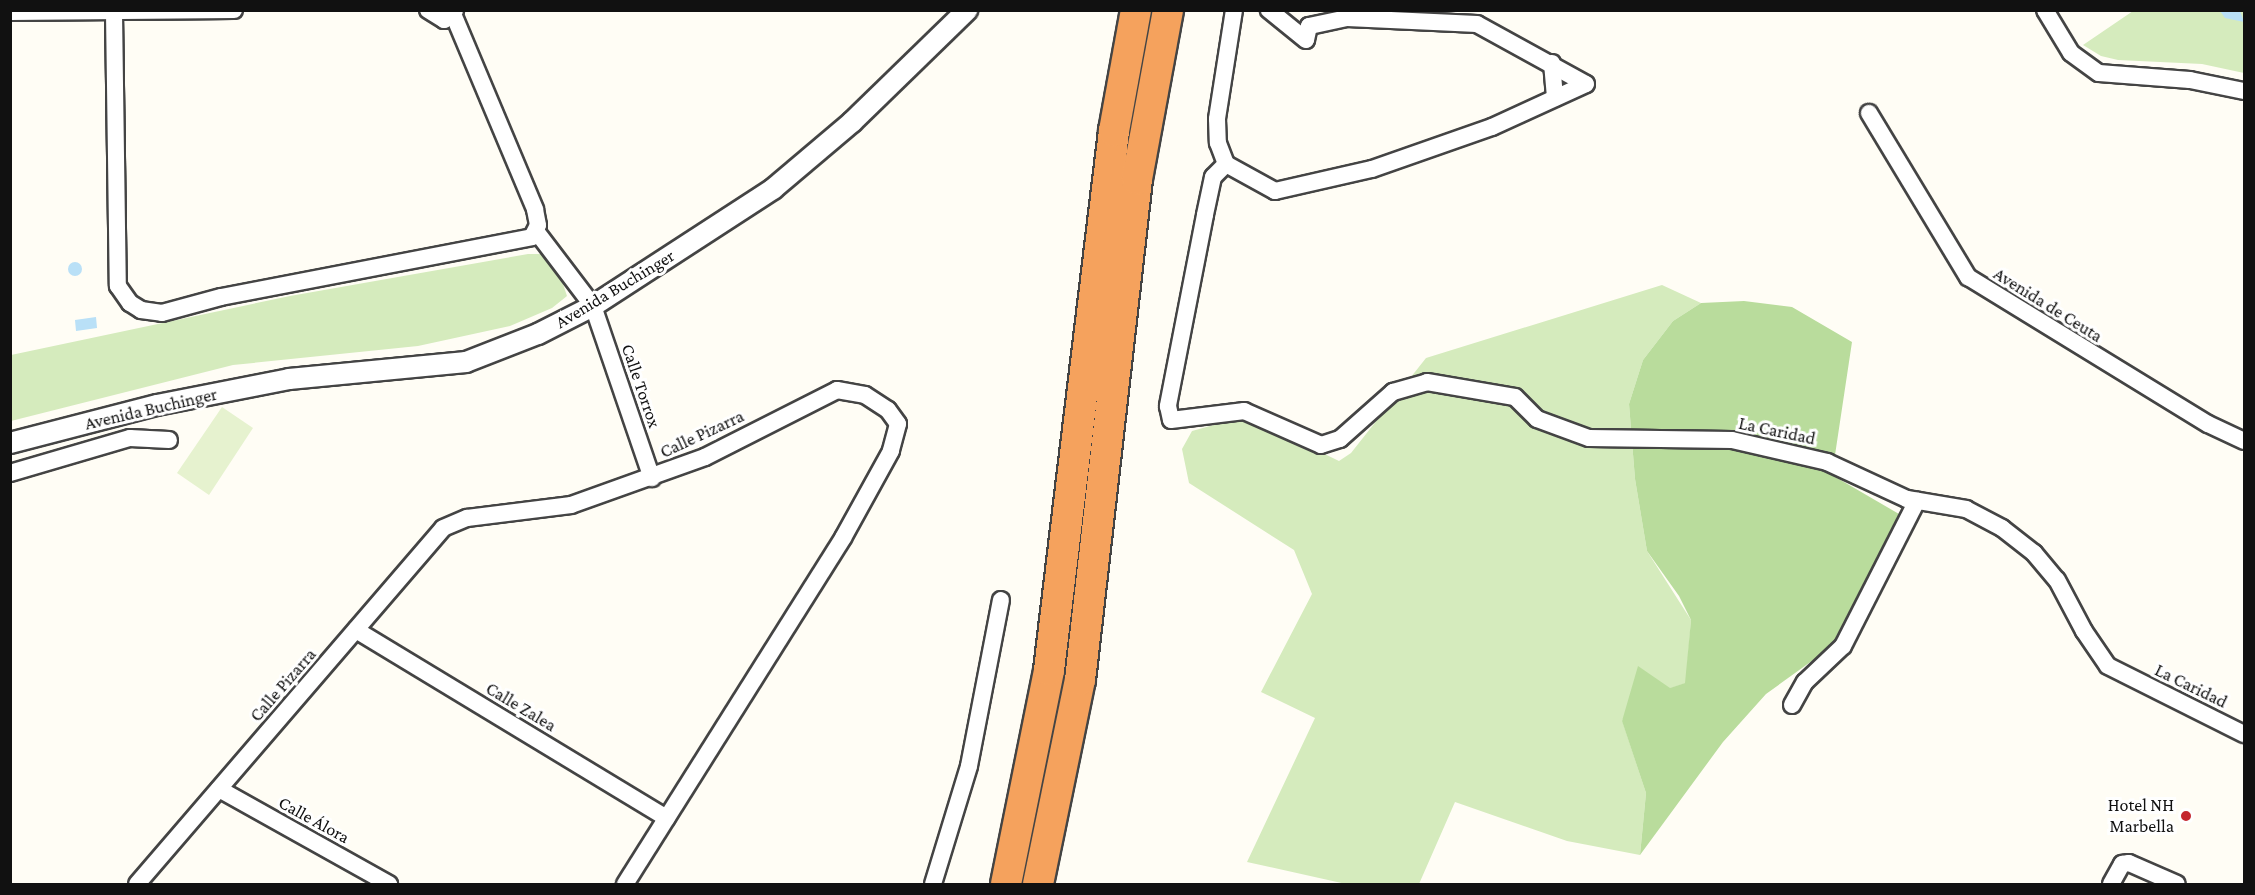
<!DOCTYPE html>
<meta charset="utf-8">
<style>
body{margin:0}
#map{position:relative;width:2255px;height:895px;overflow:hidden;background:#fffdf5;font-family:"Crimson Pro",serif}
div>[style]{position:absolute}
.green>*{inset:0;background:#d5ebbd}
.forest>*{inset:0;background:#b9dc9c}
.pitch>*{inset:0;background:#e6f2cf}
.water>*{inset:0;background:#b9e0f7}
.round{border-radius:50%}
.roads{filter:drop-shadow(2px 0 #444) drop-shadow(-2px 0 #444) drop-shadow(0 2px #444) drop-shadow(0 -2px #444)}
.minor>*{height:16px;margin:-8px;padding:0 8px;transform-origin:8px;border-radius:8px;background:#fff}
.tertiary>*{height:20px;margin:-10px;padding:0 10px;transform-origin:10px;border-radius:10px;background:#fff}
.motorway>*{height:30px;margin:-15px;padding:0 15px;transform-origin:15px;border-radius:15px;background:#f5a25d}
.dots>*{width:16px;height:16px;translate:-50% -50%;box-sizing:border-box;border:3px solid #fff;border-radius:50%}
span{translate:-50% -50%;white-space:nowrap;text-align:center;line-height:1.15;-webkit-text-stroke:6px #fff;paint-order:stroke}
.street-label{font-size:18px;color:#111}
.poi-label{font-size:18px;color:#111}
.right{translate:-100% -50%;text-align:right}
.frame{position:absolute;inset:0;border:12px solid #111;pointer-events:none}
</style>
<div id="map">
<div class="green">
<div style="clip-path:polygon(2133px 11px,2244px 11px,2244px 73px,2202px 64px,2118px 60px,2101px 56px,2083px 45px)"></div>
<div style="clip-path:polygon(528px 254px,541px 254px,563px 284px,567px 296px,552px 308px,510px 326px,418px 346px,233px 365px,11px 421px,11px 355px,290px 296px)"></div>
<div style="clip-path:polygon(1662px 285px,1701px 303px,1673px 321px,1643px 360px,1629px 404px,1635px 479px,1647px 551px,1691px 620px,1686px 683px,1671px 688px,1622px 720px,1646px 793px,1640px 855px,1567px 841px,1455px 802px,1419px 884px,1346px 884px,1247px 862px,1315px 718px,1261px 692px,1312px 594px,1294px 550px,1189px 483px,1182px 449px,1192px 431px,1246px 416px,1339px 461px,1351px 453px,1426px 358px)"></div>
</div>
<div class="forest">
<div style="clip-path:polygon(1744px 301px,1792px 307px,1852px 342px,1832px 475px,1899px 514px,1834px 645px,1766px 694px,1723px 742px,1640px 855px,1646px 793px,1622px 721px,1638px 666px,1670px 688px,1685px 683px,1691px 620px,1679px 596px,1647px 551px,1635px 479px,1629px 404px,1643px 360px,1673px 321px,1701px 303px)"></div>
</div>
<div class="pitch">
<div style="clip-path:polygon(222px 407px,253px 428px,209px 495px,177px 473px)"></div>
</div>
<div class="water">
<div style="clip-path:polygon(2220px 11px,2240px 11px,2244px 22px,2225px 18px)"></div>
<div class="round" style="left:68px;top:262px;width:14px;height:14px"></div>
<div style="clip-path:polygon(96px 317px,97px 328px,76px 331px,75px 320px)"></div>
</div>
<div class="roads">
<div class="minor">
<div style="left:428px;top:10px;width:19px;rotate:32deg"></div>
<div style="left:444px;top:20px;width:15px;rotate:-42deg"></div>
<div style="left:1234px;top:10px;width:110px;rotate:98.9deg"></div>
<div style="left:1217px;top:119px;width:24px;rotate:88deg"></div>
<div style="left:1218px;top:143px;width:22px;rotate:69deg"></div>
<div style="left:1226px;top:164px;width:56px;rotate:28.9deg"></div>
<div style="left:1275px;top:191px;width:99px;rotate:-12.8deg"></div>
<div style="left:1372px;top:169px;width:127px;rotate:-19.3deg"></div>
<div style="left:1492px;top:127px;width:103px;rotate:-24.6deg"></div>
<div style="left:1586px;top:84px;width:124px;rotate:-151.2deg"></div>
<div style="left:1477px;top:24px;width:130px;rotate:-177.4deg"></div>
<div style="left:1347px;top:18px;width:39px;rotate:168deg"></div>
<div style="left:1309px;top:26px;width:14px;rotate:102deg"></div>
<div style="left:1306px;top:40px;width:48px;rotate:-141deg"></div>
<div style="left:2045px;top:10px;width:50px;rotate:58.8deg"></div>
<div style="left:2071px;top:53px;width:34px;rotate:36deg"></div>
<div style="left:2099px;top:73px;width:91px;rotate:4.4deg"></div>
<div style="left:2190px;top:80px;width:55px;rotate:11.5deg"></div>
<div style="left:10px;top:12px;width:224px;rotate:-0.5deg"></div>
<div style="left:114px;top:13px;width:273px;rotate:89.2deg"></div>
<div style="left:118px;top:286px;width:21px;rotate:55deg"></div>
<div style="left:130px;top:303px;width:13px;rotate:32deg"></div>
<div style="left:141px;top:310px;width:21px;rotate:8deg"></div>
<div style="left:162px;top:313px;width:61px;rotate:-15.2deg"></div>
<div style="left:221px;top:297px;width:317px;rotate:-10.9deg"></div>
<div style="left:532px;top:237px;width:13px;rotate:-63deg"></div>
<div style="left:538px;top:225px;width:16px;rotate:-101deg"></div>
<div style="left:535px;top:209px;width:212px;rotate:-112.8deg"></div>
<div style="left:1552px;top:63px;width:35px;rotate:85deg"></div>
<div style="left:1869px;top:113px;width:192px;rotate:58.9deg"></div>
<div style="left:1968px;top:277px;width:281px;rotate:31.5deg"></div>
<div style="left:2208px;top:424px;width:40px;rotate:25deg"></div>
<div style="left:1226px;top:164px;width:18px;rotate:135deg"></div>
<div style="left:1213px;top:177px;width:39px;rotate:102deg"></div>
<div style="left:1205px;top:215px;width:195px;rotate:101deg"></div>
<div style="left:1168px;top:406px;width:14px;rotate:78deg"></div>
<div style="left:1171px;top:420px;width:74px;rotate:-7deg"></div>
<div style="left:1244px;top:411px;width:84px;rotate:23.8deg"></div>
<div style="left:1321px;top:445px;width:20px;rotate:-18deg"></div>
<div style="left:1340px;top:439px;width:71px;rotate:-41.6deg"></div>
<div style="left:1393px;top:392px;width:35px;rotate:-16deg"></div>
<div style="left:1427px;top:382px;width:89px;rotate:9.7deg"></div>
<div style="left:1515px;top:397px;width:31px;rotate:45deg"></div>
<div style="left:1537px;top:419px;width:55px;rotate:20.1deg"></div>
<div style="left:1589px;top:438px;width:143px;rotate:0.8deg"></div>
<div style="left:1732px;top:440px;width:98px;rotate:13deg"></div>
<div style="left:1827px;top:462px;width:88px;rotate:24.8deg"></div>
<div style="left:1907px;top:499px;width:60px;rotate:9.6deg"></div>
<div style="left:1966px;top:509px;width:41px;rotate:27.8deg"></div>
<div style="left:2002px;top:528px;width:41px;rotate:38deg"></div>
<div style="left:2034px;top:553px;width:35px;rotate:50deg"></div>
<div style="left:2057px;top:580px;width:58px;rotate:62.1deg"></div>
<div style="left:2084px;top:631px;width:42px;rotate:55.6deg"></div>
<div style="left:2108px;top:666px;width:152px;rotate:26.6deg"></div>
<div style="left:536px;top:231px;width:94px;rotate:52.8deg"></div>
<div style="left:593px;top:306px;width:182px;rotate:71.1deg"></div>
<div style="left:10px;top:473px;width:125px;rotate:-16.3deg"></div>
<div style="left:130px;top:438px;width:39px;rotate:3deg"></div>
<div style="left:356px;top:630px;width:363px;rotate:31.2deg"></div>
<div style="left:1792px;top:705px;width:26px;rotate:-61deg"></div>
<div style="left:1805px;top:682px;width:52px;rotate:-43.5deg"></div>
<div style="left:1843px;top:646px;width:163px;rotate:-63deg"></div>
<div style="left:219px;top:789px;width:195px;rotate:29.2deg"></div>
<div style="left:137px;top:884px;width:469px;rotate:-49.3deg"></div>
<div style="left:443px;top:528px;width:26px;rotate:-23deg"></div>
<div style="left:467px;top:518px;width:105px;rotate:-7.1deg"></div>
<div style="left:571px;top:505px;width:142px;rotate:-19.7deg"></div>
<div style="left:705px;top:457px;width:148px;rotate:-26.9deg"></div>
<div style="left:837px;top:390px;width:28px;rotate:10deg"></div>
<div style="left:865px;top:395px;width:27px;rotate:33deg"></div>
<div style="left:888px;top:410px;width:17px;rotate:54deg"></div>
<div style="left:898px;top:424px;width:28px;rotate:105deg"></div>
<div style="left:891px;top:451px;width:99px;rotate:118.9deg"></div>
<div style="left:843px;top:538px;width:409px;rotate:122.2deg"></div>
<div style="left:933px;top:884px;width:123px;rotate:-73deg"></div>
<div style="left:969px;top:766px;width:169px;rotate:-79.1deg"></div>
<div style="left:2111px;top:884px;width:23px;rotate:-61deg"></div>
<div style="left:2122px;top:864px;width:7px;rotate:-8deg"></div>
<div style="left:2129px;top:863px;width:52px;rotate:23.6deg"></div>
</div>
<div class="tertiary">
<div style="left:10px;top:443px;width:152px;rotate:-14.5deg"></div>
<div style="left:157px;top:405px;width:135px;rotate:-11.1deg"></div>
<div style="left:289px;top:379px;width:178px;rotate:-5.5deg"></div>
<div style="left:466px;top:362px;width:77px;rotate:-21.3deg"></div>
<div style="left:538px;top:334px;width:62px;rotate:-27deg"></div>
<div style="left:593px;top:306px;width:215px;rotate:-33deg"></div>
<div style="left:773px;top:189px;width:104px;rotate:-40.3deg"></div>
<div style="left:852px;top:122px;width:161px;rotate:-44.2deg"></div>
</div>
<div class="motorway">
<div style="left:1006px;top:884px;width:218px;rotate:-78.6deg"></div>
<div style="left:1049px;top:670px;width:543px;rotate:-83.12deg"></div>
<div style="left:1114px;top:131px;width:123px;rotate:-79.7deg"></div>
<div style="left:1038px;top:884px;width:208px;rotate:-78.4deg"></div>
<div style="left:1080px;top:680px;width:504px;rotate:-83.51deg"></div>
<div style="left:1137px;top:179px;width:172px;rotate:-79.6deg"></div>
</div>
</div>
<div class="dots">
<div style="left:2186px;top:816px;background:#c4262e"></div>
</div>
<div class="street-label">
<span style="left:615px;top:289px;rotate:-31deg">Avenida Buchinger</span>
<span style="left:2048px;top:305px;rotate:32deg">Avenida de Ceuta</span>
<span style="left:641px;top:386px;rotate:71deg">Calle Torrox</span>
<span style="left:151px;top:409px;rotate:-13deg">Avenida Buchinger</span>
<span style="left:1777px;top:431px;rotate:12deg">La Caridad</span>
<span style="left:702px;top:434px;rotate:-25deg">Calle Pizarra</span>
<span style="left:283px;top:685px;rotate:-49deg">Calle Pizarra</span>
<span style="left:2191px;top:686px;rotate:26deg">La Caridad</span>
<span style="left:521px;top:707px;rotate:31deg">Calle Zalea</span>
<span style="left:314px;top:820px;rotate:29deg">Calle Álora</span>
</div>
<div class="poi-label">
<span class="right" style="left:2174px;top:816px">Hotel NH<br>Marbella</span>
</div>
<div class="frame"></div>
</div>
